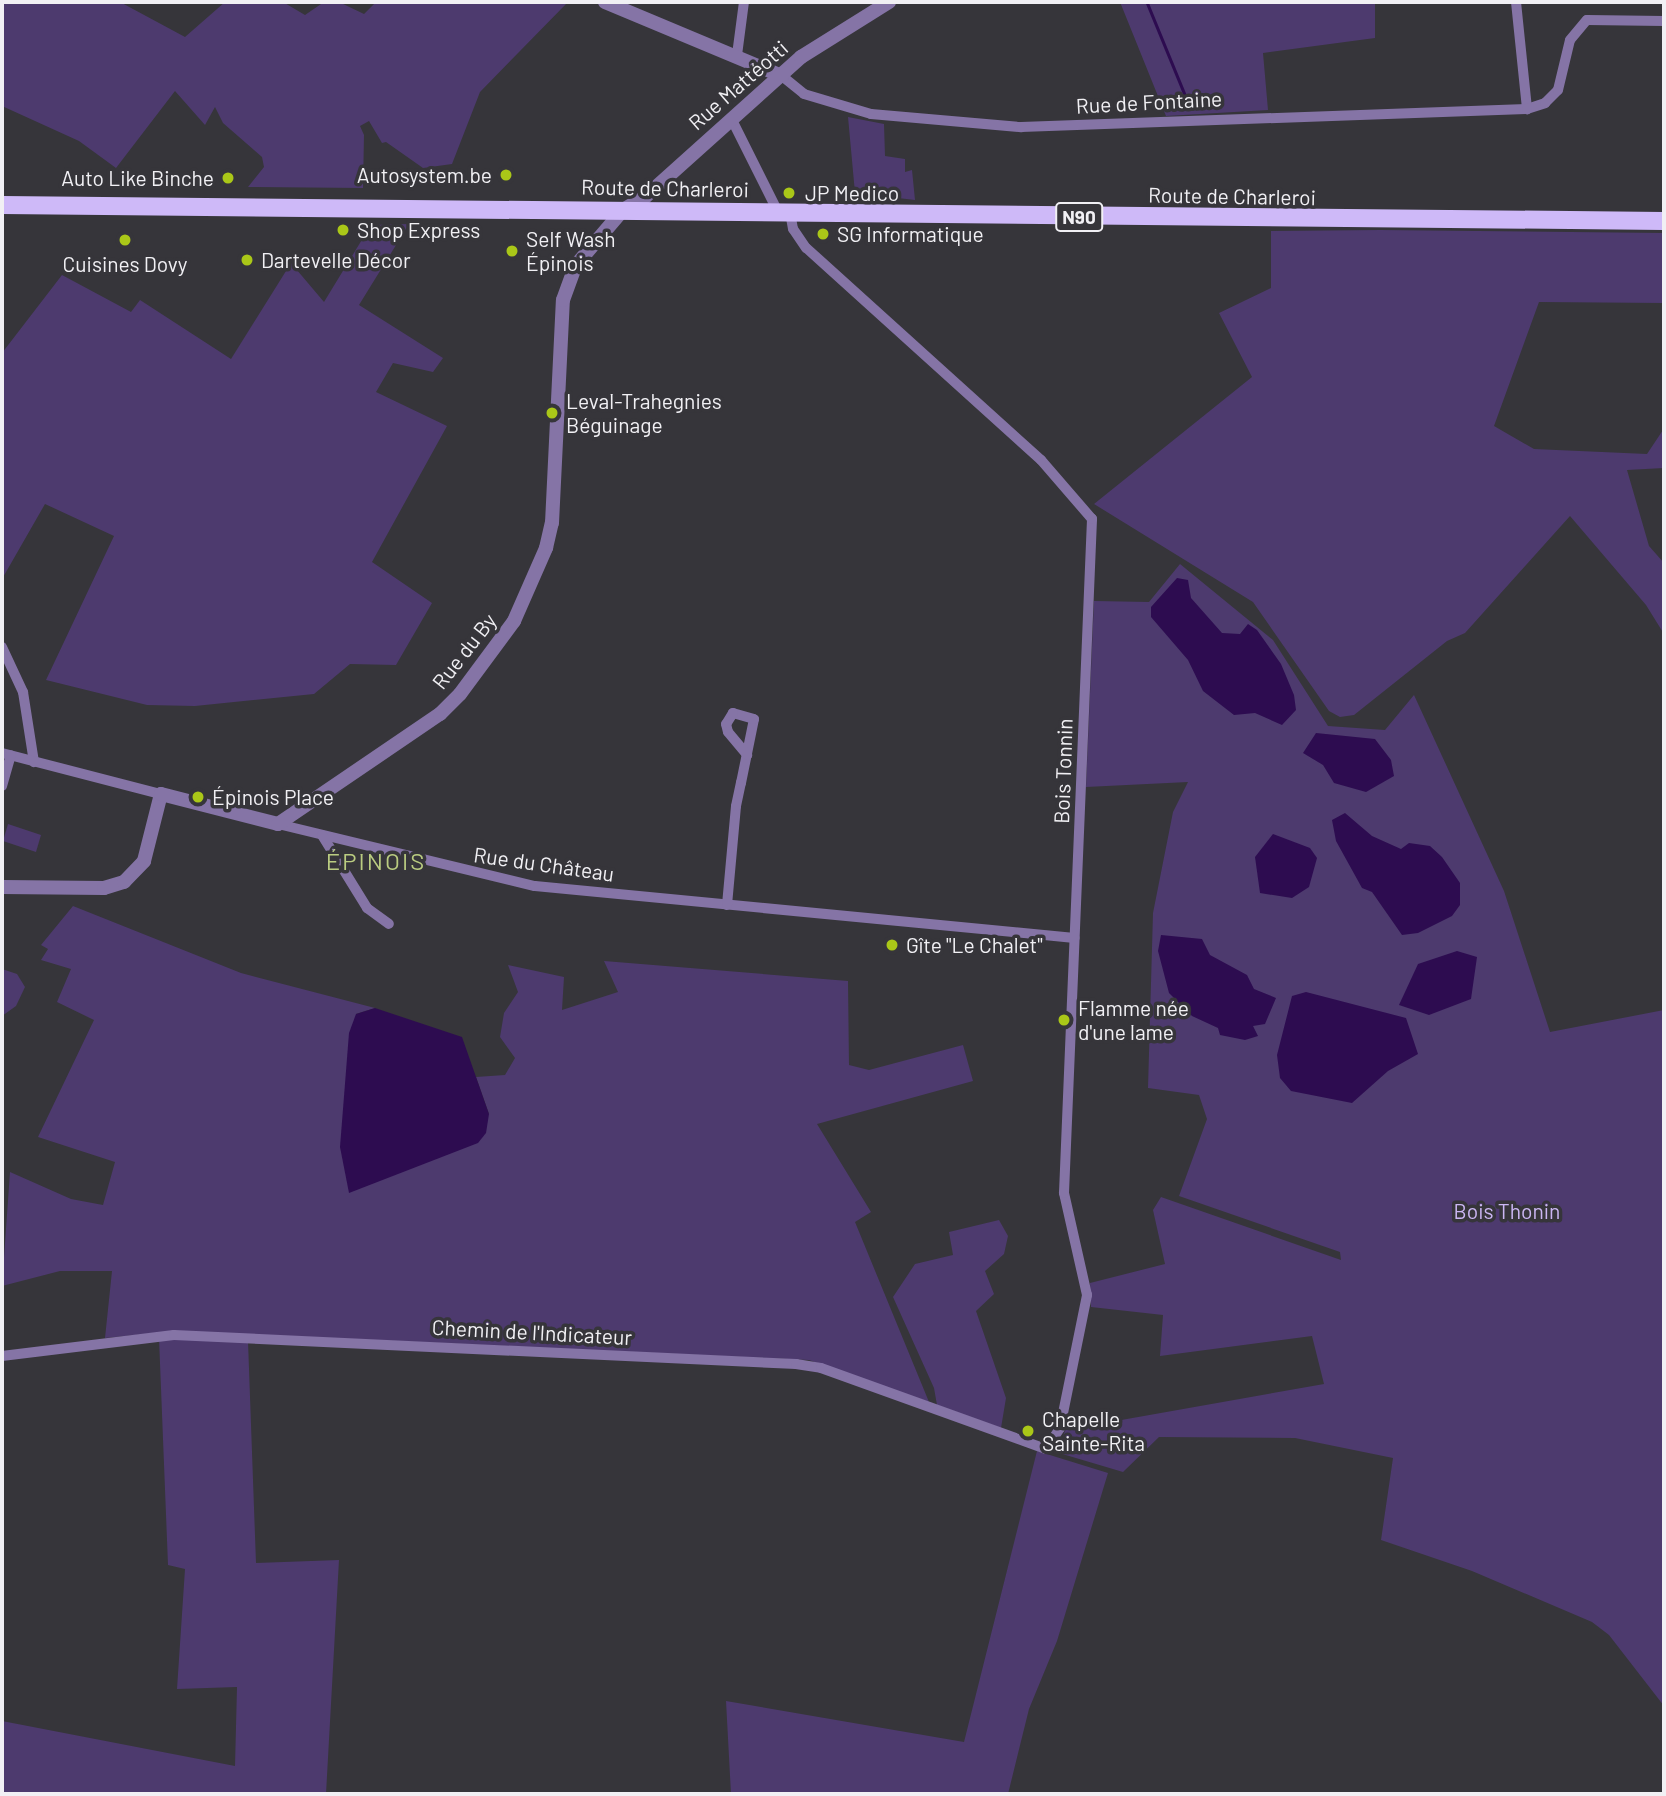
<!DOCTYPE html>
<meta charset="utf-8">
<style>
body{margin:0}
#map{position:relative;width:1666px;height:1796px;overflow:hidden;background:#36353a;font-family:Barlow,sans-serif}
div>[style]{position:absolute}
.green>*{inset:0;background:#4d3a6e}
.water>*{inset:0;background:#2d0c50}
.stream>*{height:2.5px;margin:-1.25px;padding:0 1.25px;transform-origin:1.25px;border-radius:1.25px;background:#2d0c50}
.minor>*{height:10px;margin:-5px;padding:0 5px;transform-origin:5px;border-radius:5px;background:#8574a6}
.tertiary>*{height:14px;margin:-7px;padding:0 7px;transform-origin:7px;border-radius:7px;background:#8574a6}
.primary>*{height:18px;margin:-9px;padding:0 9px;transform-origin:9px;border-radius:9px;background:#ceb9f8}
.dots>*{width:19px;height:19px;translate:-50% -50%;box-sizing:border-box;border:4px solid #36353a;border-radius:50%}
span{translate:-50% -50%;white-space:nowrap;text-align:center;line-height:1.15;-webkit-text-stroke:7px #36353a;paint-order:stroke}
.shield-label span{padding:2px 5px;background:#36353a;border:2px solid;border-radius:5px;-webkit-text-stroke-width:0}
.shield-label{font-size:19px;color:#f1f0f4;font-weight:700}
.street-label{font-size:21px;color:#f1f0f4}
.poi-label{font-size:21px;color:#f1f0f4}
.right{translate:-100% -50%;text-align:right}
.left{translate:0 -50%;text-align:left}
.park-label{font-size:21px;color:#cbb6f3}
.quarter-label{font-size:24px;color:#bacc81;letter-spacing:2px}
.frame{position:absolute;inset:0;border:4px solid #f1f0f4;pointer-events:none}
</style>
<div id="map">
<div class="green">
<div style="clip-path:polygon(2px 2px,120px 2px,185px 37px,225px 2px,283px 2px,305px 15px,324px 2px,339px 2px,364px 14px,376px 2px,568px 2px,480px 92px,452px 164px,423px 168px,386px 142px,382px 143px,369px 121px,360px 126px,364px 135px,363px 188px,248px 187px,264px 167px,262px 157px,223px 123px,215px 107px,205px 125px,175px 91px,116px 168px,79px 141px,2px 106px)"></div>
<div style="clip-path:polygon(1120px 2px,1375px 2px,1375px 38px,1263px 53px,1268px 110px,1166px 116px)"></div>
<div style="clip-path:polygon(848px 117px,884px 124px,885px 156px,905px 159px,905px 172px,912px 170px,915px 200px,855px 193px)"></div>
<div style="clip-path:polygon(409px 224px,359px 305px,443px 358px,433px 372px,393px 363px,376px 392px,447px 426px,372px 562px,432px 603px,396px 665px,350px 664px,314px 694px,195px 706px,147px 705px,46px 680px,114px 536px,45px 504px,2px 579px,2px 353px,62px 275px,131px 312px,140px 300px,231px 359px,291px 263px,324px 302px,363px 238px,372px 239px,372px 225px)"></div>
<div style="clip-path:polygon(1380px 230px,1664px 233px,1664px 303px,1539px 302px,1494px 426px,1534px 449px,1647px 454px,1663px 430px,1664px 468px,1627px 470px,1649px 546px,1664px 563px,1664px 634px,1646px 605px,1570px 516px,1465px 633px,1447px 641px,1354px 715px,1340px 717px,1329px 711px,1253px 602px,1094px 504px,1252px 377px,1219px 313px,1271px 288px,1271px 231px)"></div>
<div style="clip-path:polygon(1180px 564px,1273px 640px,1328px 726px,1385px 730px,1414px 695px,1504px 891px,1550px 1032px,1664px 1010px,1664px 1706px,1609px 1635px,1592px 1622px,1472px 1571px,1381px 1540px,1393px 1458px,1295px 1438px,1159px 1437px,1123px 1472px,1059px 1453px,1065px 1430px,1324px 1384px,1312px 1336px,1160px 1356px,1163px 1315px,1091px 1307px,1090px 1283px,1165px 1264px,1153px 1210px,1161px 1197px,1341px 1260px,1340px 1252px,1179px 1196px,1207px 1119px,1199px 1095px,1148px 1088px,1153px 913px,1173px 812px,1188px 782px,1086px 787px,1094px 601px,1149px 602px)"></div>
<div style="clip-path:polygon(8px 824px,41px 835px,36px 852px,3px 841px)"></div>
<div style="clip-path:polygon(73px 906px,241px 973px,375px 1008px,356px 1014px,489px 1114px,476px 1077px,505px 1075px,515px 1058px,500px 1037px,504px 1013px,518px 992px,508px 965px,564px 977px,562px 1010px,618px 992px,604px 961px,848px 981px,849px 1065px,869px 1070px,963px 1045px,973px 1081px,817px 1124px,871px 1212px,855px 1222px,929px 1402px,809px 1360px,176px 1331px,105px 1338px,112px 1271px,60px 1271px,2px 1286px,10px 1172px,71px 1199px,103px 1205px,115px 1162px,38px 1137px,94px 1020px,57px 1002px,71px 969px,41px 960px,48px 949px,41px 945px)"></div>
<div style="clip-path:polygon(2px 969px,17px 974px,25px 987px,16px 1006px,2px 1016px)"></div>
<div style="clip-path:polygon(999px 1220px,1008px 1236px,1004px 1254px,985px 1271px,994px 1294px,976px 1311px,1006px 1398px,1001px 1428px,937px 1405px,934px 1388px,893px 1297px,915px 1264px,953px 1255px,949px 1232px)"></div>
<div style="clip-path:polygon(159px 1338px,248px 1341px,256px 1563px,339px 1560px,326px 1794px,2px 1794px,2px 1721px,235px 1766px,237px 1687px,177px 1689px,185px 1569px,168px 1565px)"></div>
<div style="clip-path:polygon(1037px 1451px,1108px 1473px,1057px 1641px,1029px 1709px,1008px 1794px,731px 1794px,726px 1701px,964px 1742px)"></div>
</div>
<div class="water">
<div style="clip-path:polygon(1177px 578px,1188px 580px,1191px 598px,1222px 633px,1240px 634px,1248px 624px,1257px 630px,1281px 664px,1294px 695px,1296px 710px,1282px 725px,1255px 713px,1234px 715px,1203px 691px,1188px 660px,1151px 617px,1151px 607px)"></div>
<div style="clip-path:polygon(1316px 733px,1375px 739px,1391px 760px,1394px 776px,1366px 792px,1334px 783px,1323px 765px,1303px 753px)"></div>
<div style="clip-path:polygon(1345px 813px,1372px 836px,1401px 849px,1409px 843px,1430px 846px,1442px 857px,1460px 883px,1460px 905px,1452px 916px,1418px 933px,1402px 935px,1372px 892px,1362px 888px,1336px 841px,1332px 820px)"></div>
<div style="clip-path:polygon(1273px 834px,1310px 848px,1317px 858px,1309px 887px,1292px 898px,1260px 893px,1255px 857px)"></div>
<div style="clip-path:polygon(1161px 935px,1202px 939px,1210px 955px,1247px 975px,1254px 989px,1276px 998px,1265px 1024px,1253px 1026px,1258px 1036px,1245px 1040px,1220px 1035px,1218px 1028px,1192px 1016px,1169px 993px,1158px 951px)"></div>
<div style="clip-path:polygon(1457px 951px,1477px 957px,1471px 999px,1429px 1015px,1399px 1005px,1418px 964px)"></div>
<div style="clip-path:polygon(1306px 992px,1406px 1018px,1418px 1054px,1388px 1071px,1352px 1103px,1291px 1091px,1280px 1078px,1277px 1055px,1292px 996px)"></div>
<div style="clip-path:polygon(375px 1008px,462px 1037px,489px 1114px,486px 1133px,478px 1143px,349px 1193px,340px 1147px,349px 1033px,356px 1014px)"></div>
</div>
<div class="stream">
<div style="left:1147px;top:2px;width:113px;rotate:67.7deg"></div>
</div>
<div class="minor">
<div style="left:1516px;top:2px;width:108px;rotate:84.1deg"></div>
<div style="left:737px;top:55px;width:53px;rotate:-82.5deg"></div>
<div style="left:782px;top:76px;width:28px;rotate:39deg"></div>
<div style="left:804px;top:94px;width:70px;rotate:16.6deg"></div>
<div style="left:871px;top:114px;width:151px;rotate:5deg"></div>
<div style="left:1021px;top:127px;width:506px;rotate:-2.04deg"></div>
<div style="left:1527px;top:109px;width:19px;rotate:-18deg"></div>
<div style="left:1545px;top:103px;width:18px;rotate:-45deg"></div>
<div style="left:1558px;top:90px;width:51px;rotate:-76.5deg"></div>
<div style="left:1570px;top:40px;width:26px;rotate:-50deg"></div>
<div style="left:1587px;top:20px;width:77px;rotate:0.7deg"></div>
<div style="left:731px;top:118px;width:105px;rotate:63.4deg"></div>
<div style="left:2px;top:647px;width:50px;rotate:65deg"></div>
<div style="left:23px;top:692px;width:71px;rotate:81.1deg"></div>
<div style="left:2px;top:753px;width:164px;rotate:14.5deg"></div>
<div style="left:2px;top:786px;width:32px;rotate:-74deg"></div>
<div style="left:278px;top:824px;width:264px;rotate:13.6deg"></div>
<div style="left:535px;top:886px;width:542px;rotate:5.5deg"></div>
<div style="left:322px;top:835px;width:86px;rotate:58.3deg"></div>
<div style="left:367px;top:908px;width:27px;rotate:36deg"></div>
<div style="left:727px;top:905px;width:99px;rotate:-84.8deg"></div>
<div style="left:736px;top:806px;width:24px;rotate:-78deg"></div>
<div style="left:741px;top:783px;width:65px;rotate:-78.5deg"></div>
<div style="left:754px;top:719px;width:22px;rotate:-164deg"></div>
<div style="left:733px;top:713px;width:13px;rotate:122deg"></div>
<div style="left:726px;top:724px;width:8px;rotate:76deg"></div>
<div style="left:728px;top:732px;width:30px;rotate:50deg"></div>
<div style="left:2px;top:1356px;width:173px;rotate:-7deg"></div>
<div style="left:174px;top:1335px;width:623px;rotate:2.67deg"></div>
<div style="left:796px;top:1364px;width:25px;rotate:9deg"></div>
<div style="left:821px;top:1368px;width:239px;rotate:19.8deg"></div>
<div style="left:1046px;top:1449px;width:25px;rotate:-56deg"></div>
<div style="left:1060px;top:1428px;width:136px;rotate:-78.5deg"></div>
<div style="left:1087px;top:1295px;width:105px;rotate:-102.7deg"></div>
<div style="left:1064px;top:1193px;width:675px;rotate:-87.62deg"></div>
<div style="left:1092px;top:519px;width:78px;rotate:-130.8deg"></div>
<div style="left:1041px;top:460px;width:316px;rotate:-137.9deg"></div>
<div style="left:806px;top:248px;width:23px;rotate:-124deg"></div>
<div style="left:793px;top:229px;width:17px;rotate:-100deg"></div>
</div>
<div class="tertiary">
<div style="left:605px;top:2px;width:192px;rotate:22.7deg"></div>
<div style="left:2px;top:887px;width:102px;rotate:0.6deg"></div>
<div style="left:104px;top:888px;width:21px;rotate:-17deg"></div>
<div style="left:124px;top:882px;width:29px;rotate:-46deg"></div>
<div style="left:144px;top:861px;width:69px;rotate:-75.8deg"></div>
<div style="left:161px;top:794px;width:121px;rotate:14.4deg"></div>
<div style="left:278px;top:824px;width:196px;rotate:-34.2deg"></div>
<div style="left:440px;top:714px;width:28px;rotate:-45deg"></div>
<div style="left:460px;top:694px;width:91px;rotate:-53.5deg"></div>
<div style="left:514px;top:621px;width:80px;rotate:-66.3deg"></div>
<div style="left:546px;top:548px;width:26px;rotate:-77deg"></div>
<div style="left:552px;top:523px;width:223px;rotate:-87.2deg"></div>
<div style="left:563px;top:300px;width:37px;rotate:-70deg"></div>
<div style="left:576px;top:265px;width:72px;rotate:-49.5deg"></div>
<div style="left:623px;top:210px;width:26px;rotate:-31deg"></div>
<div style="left:645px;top:197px;width:210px;rotate:-41.9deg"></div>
<div style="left:801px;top:57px;width:104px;rotate:-32deg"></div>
</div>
<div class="primary">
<div style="left:2px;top:205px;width:1662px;rotate:0.55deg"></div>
</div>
<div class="dots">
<div style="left:506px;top:175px;background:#aac718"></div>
<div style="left:228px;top:178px;background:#aac718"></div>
<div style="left:789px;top:193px;background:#aac718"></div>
<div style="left:343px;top:230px;background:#aac718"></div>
<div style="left:823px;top:234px;background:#aac718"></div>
<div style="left:125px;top:240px;background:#aac718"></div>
<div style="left:512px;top:251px;background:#aac718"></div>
<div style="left:247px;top:260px;background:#aac718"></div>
<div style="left:552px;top:413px;background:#aac718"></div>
<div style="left:198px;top:797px;background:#aac718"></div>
<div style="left:892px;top:945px;background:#aac718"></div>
<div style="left:1064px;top:1020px;background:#aac718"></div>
<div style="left:1028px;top:1431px;background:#aac718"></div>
</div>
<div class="shield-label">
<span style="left:1079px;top:217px">N90</span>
</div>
<div class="street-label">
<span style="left:738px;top:85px;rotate:-41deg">Rue Mattéotti</span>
<span style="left:1149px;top:102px;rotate:-3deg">Rue de Fontaine</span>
<span style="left:665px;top:188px;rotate:1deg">Route de Charleroi</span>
<span style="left:1232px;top:196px;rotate:1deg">Route de Charleroi</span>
<span style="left:464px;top:651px;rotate:-52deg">Rue du By</span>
<span style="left:1063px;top:771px;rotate:-88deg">Bois Tonnin</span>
<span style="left:544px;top:864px;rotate:8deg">Rue du Château</span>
<span style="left:532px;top:1332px;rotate:3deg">Chemin de l'Indicateur</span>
</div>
<div class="poi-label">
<span class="right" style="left:492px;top:175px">Autosystem.be</span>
<span class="right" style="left:214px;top:178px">Auto Like Binche</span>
<span class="left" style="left:805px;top:193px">JP Medico</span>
<span class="left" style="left:357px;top:230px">Shop Express</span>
<span class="left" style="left:837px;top:234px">SG Informatique</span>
<span class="left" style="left:526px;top:251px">Self Wash<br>Épinois</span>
<span class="left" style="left:261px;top:260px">Dartevelle Décor</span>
<span style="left:125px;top:264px">Cuisines Dovy</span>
<span class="left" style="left:566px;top:413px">Leval-Trahegnies<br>Béguinage</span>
<span class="left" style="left:212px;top:797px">Épinois Place</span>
<span class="left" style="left:906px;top:945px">Gîte "Le Chalet"</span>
<span class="left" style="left:1078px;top:1020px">Flamme née<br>d'une lame</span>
<span class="left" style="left:1042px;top:1431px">Chapelle<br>Sainte-Rita</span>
</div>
<div class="park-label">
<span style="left:1507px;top:1211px">Bois Thonin</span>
</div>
<div class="quarter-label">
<span style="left:376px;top:861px">ÉPINOIS</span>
</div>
<div class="frame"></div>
</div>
